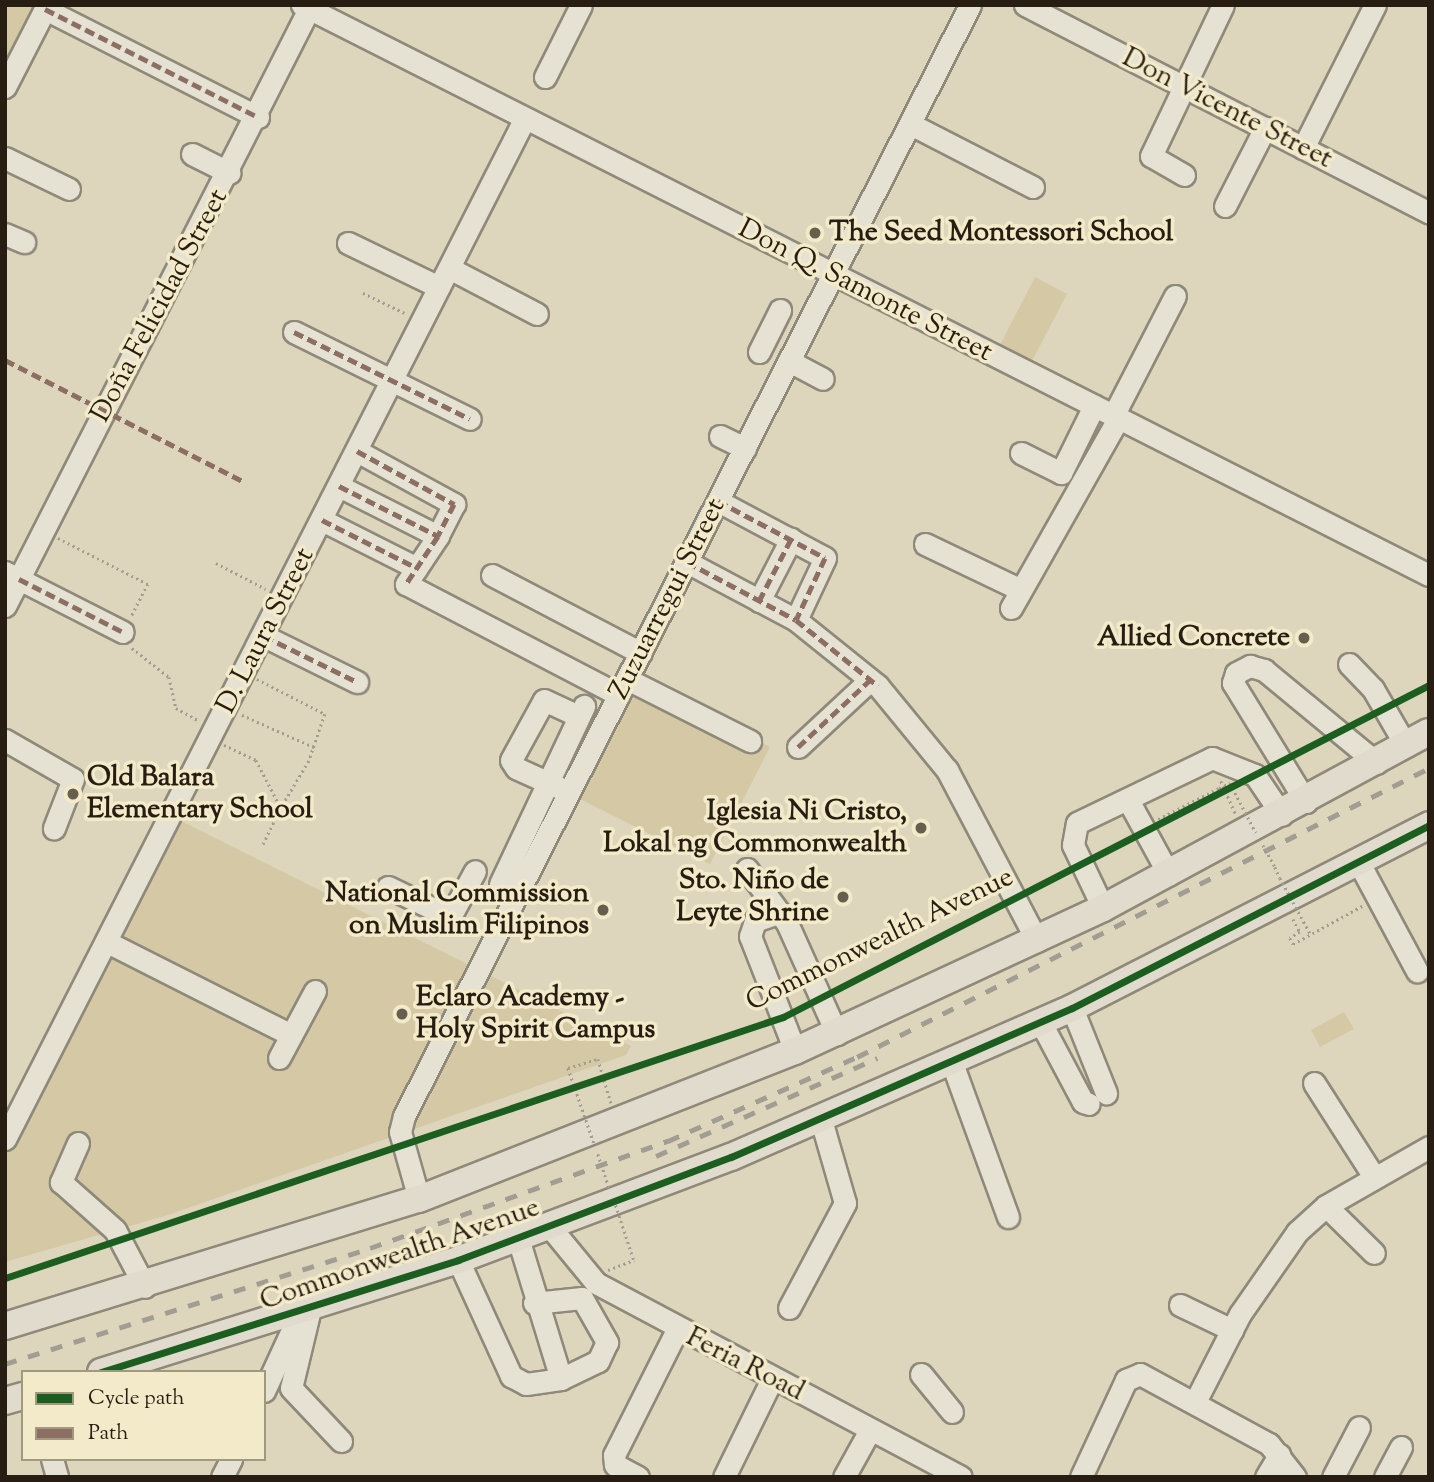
<!DOCTYPE html>
<meta charset="utf-8">
<style>
body{margin:0}
#map{position:relative;width:1434px;height:1482px;overflow:hidden;background:#ded6bc;font-family:"Sorts Mill Goudy",serif}
div>[style]{position:absolute}
.green>*{inset:0;background:#d4c8a5}
.path>*{height:2.5px;margin-top:-1.25px;transform-origin:0;background:repeating-linear-gradient(90deg,#a19d92 0 2px,transparent 0 5.5px)}
.roads{filter:drop-shadow(2px 0 #8f8979) drop-shadow(-2px 0 #8f8979) drop-shadow(0 2px #8f8979) drop-shadow(0 -2px #8f8979)}
.minor>*{height:21px;margin:-10.5px;padding:0 10.5px;transform-origin:10.5px;border-radius:10.5px;background:#e5e1d3}
.major>*{height:26px;margin:-13px;padding:0 13px;transform-origin:13px;border-radius:13px;background:#e0dbcc}
.rail>*{height:4.5px;margin-top:-2.25px;transform-origin:0;background:repeating-linear-gradient(90deg,#a19d92 0 12px,transparent 0 24px)}
.path-bridge>*{height:2.5px;margin-top:-1.25px;transform-origin:0;background:repeating-linear-gradient(90deg,#a19d92 0 2px,transparent 0 5.5px)}
.quiet>*{height:5px;margin-top:-2.5px;transform-origin:0;background:repeating-linear-gradient(90deg,#8d6e63 0 10px,transparent 0 15px)}
.cycleway>*{height:7px;margin:-3.5px;padding:0 3.5px;transform-origin:3.5px;border-radius:3.5px;background:#1b5e20}
.dots>*{width:19px;height:19px;translate:-50% -50%;box-sizing:border-box;border:4px solid #f3eaca;border-radius:50%}
span{translate:-50% -50%;white-space:nowrap;text-align:center;line-height:1.15;-webkit-text-stroke:7px #f3eaca;paint-order:stroke}
.street-label{font-size:28px;color:#271d12}
.poi-label{font-size:28px;color:#271d12;font-weight:700}
.left{translate:0 -50%;text-align:left}
.right{translate:-100% -50%;text-align:right}
.frame{position:absolute;inset:0;border:7px solid #271d12;pointer-events:none}
.legend{position:absolute;left:21px;top:1370px;width:245px;height:91px;box-sizing:border-box;background:#f3eaca;border:2px solid #a19880;margin:0;padding:9px 12px;list-style:none;font-size:21px;color:#271d12}
.legend li{display:flex;align-items:center;gap:14px;height:35px}
.legend b{width:35px;border:2px solid #a19880}
</style>
<div id="map">
<div class="green">
<div style="clip-path:polygon(5px 5px,41px 5px,5px 74px)"></div>
<div style="clip-path:polygon(1035px 277px,1067px 294px,1032px 361px,1000px 345px)"></div>
<div style="clip-path:polygon(637px 680px,770px 747px,710px 864px,576px 797px)"></div>
<div style="clip-path:polygon(177px 819px,631px 1046px,626px 1055px,168px 1215px,5px 1262px,5px 1147px)"></div>
<div style="clip-path:polygon(1344px 1012px,1354px 1029px,1320px 1047px,1311px 1030px)"></div>
</div>
<div class="path">
<div style="left:363px;top:293px;width:49px;rotate:25.5deg"></div>
<div style="left:58px;top:538px;width:101px;rotate:27.1deg"></div>
<div style="left:148px;top:584px;width:37px;rotate:117deg"></div>
<div style="left:216px;top:563px;width:56px;rotate:27.5deg"></div>
<div style="left:132px;top:648px;width:47px;rotate:38.1deg"></div>
<div style="left:169px;top:677px;width:32px;rotate:77deg"></div>
<div style="left:176px;top:708px;width:25px;rotate:29deg"></div>
<div style="left:257px;top:679px;width:76px;rotate:27.2deg"></div>
<div style="left:325px;top:714px;width:50px;rotate:108.8deg"></div>
<div style="left:309px;top:761px;width:55px;rotate:120.8deg"></div>
<div style="left:242px;top:715px;width:79px;rotate:24deg"></div>
<div style="left:224px;top:745px;width:35px;rotate:25deg"></div>
<div style="left:256px;top:760px;width:54px;rotate:62.5deg"></div>
<div style="left:281px;top:808px;width:43px;rotate:116deg"></div>
<div style="left:1221px;top:781px;width:36px;rotate:66deg"></div>
<div style="left:1158px;top:819px;width:68px;rotate:-26.9deg"></div>
<div style="left:1275px;top:867px;width:12px;rotate:66deg"></div>
<div style="left:1293px;top:919px;width:15px;rotate:62deg"></div>
<div style="left:1300px;top:932px;width:12px;rotate:149deg"></div>
<div style="left:1290px;top:938px;width:7px;rotate:63deg"></div>
<div style="left:1293px;top:944px;width:79px;rotate:-28.8deg"></div>
<div style="left:568px;top:1068px;width:31px;rotate:-17deg"></div>
<div style="left:598px;top:1059px;width:46px;rotate:73.5deg"></div>
<div style="left:608px;top:1270px;width:28px;rotate:-21deg"></div>
</div>
<div class="roads">
<div class="minor">
<div style="left:302px;top:5px;width:1263px;rotate:26.83deg"></div>
<div style="left:1025px;top:5px;width:454px;rotate:27.2deg"></div>
<div style="left:45px;top:9px;width:239px;rotate:26.9deg"></div>
<div style="left:545px;top:77px;width:80px;rotate:-63.4deg"></div>
<div style="left:5px;top:87px;width:92px;rotate:-62.9deg"></div>
<div style="left:920px;top:129px;width:127px;rotate:27.2deg"></div>
<div style="left:1303px;top:148px;width:160px;rotate:-63.3deg"></div>
<div style="left:192px;top:154px;width:42px;rotate:26.6deg"></div>
<div style="left:5px;top:158px;width:71px;rotate:25.8deg"></div>
<div style="left:1184px;top:175px;width:38px;rotate:-150deg"></div>
<div style="left:1151px;top:156px;width:167px;rotate:-64.5deg"></div>
<div style="left:1225px;top:206px;width:88px;rotate:-62.9deg"></div>
<div style="left:5px;top:234px;width:21px;rotate:23deg"></div>
<div style="left:348px;top:243px;width:101px;rotate:25.8deg"></div>
<div style="left:449px;top:268px;width:99px;rotate:27.6deg"></div>
<div style="left:294px;top:332px;width:196px;rotate:26.3deg"></div>
<div style="left:759px;top:352px;width:47px;rotate:-63.4deg"></div>
<div style="left:789px;top:361px;width:38px;rotate:28deg"></div>
<div style="left:1113px;top:416px;width:135px;rotate:-62.7deg"></div>
<div style="left:720px;top:436px;width:28px;rotate:26deg"></div>
<div style="left:357px;top:451px;width:111px;rotate:28.7deg"></div>
<div style="left:454px;top:504px;width:36px;rotate:117deg"></div>
<div style="left:1021px;top:453px;width:45px;rotate:26.6deg"></div>
<div style="left:1061px;top:473px;width:75px;rotate:-63.8deg"></div>
<div style="left:339px;top:486px;width:111px;rotate:26.8deg"></div>
<div style="left:438px;top:536px;width:58px;rotate:123.7deg"></div>
<div style="left:406px;top:584px;width:240px;rotate:27.5deg"></div>
<div style="left:718px;top:501px;width:121px;rotate:28deg"></div>
<div style="left:825px;top:558px;width:68px;rotate:115.1deg"></div>
<div style="left:322px;top:520px;width:106px;rotate:26.8deg"></div>
<div style="left:925px;top:544px;width:106px;rotate:25.6deg"></div>
<div style="left:687px;top:562px;width:123px;rotate:28deg"></div>
<div style="left:796px;top:620px;width:105px;rotate:38.8deg"></div>
<div style="left:878px;top:686px;width:109px;rotate:50.6deg"></div>
<div style="left:947px;top:770px;width:193px;rotate:62.2deg"></div>
<div style="left:5px;top:572px;width:132px;rotate:27deg"></div>
<div style="left:492px;top:575px;width:168px;rotate:27.6deg"></div>
<div style="left:759px;top:601px;width:70px;rotate:-62.7deg"></div>
<div style="left:5px;top:606px;width:674px;rotate:-63.02deg"></div>
<div style="left:1011px;top:608px;width:217px;rotate:-60.5deg"></div>
<div style="left:264px;top:636px;width:104px;rotate:26.3deg"></div>
<div style="left:1349px;top:664px;width:35px;rotate:46deg"></div>
<div style="left:1373px;top:689px;width:66px;rotate:59.9deg"></div>
<div style="left:627px;top:679px;width:138px;rotate:26.8deg"></div>
<div style="left:5px;top:740px;width:78px;rotate:29.8deg"></div>
<div style="left:73px;top:779px;width:53px;rotate:111.2deg"></div>
<div style="left:798px;top:747px;width:98px;rotate:-42.9deg"></div>
<div style="left:560px;top:788px;width:48px;rotate:-155.6deg"></div>
<div style="left:516px;top:768px;width:9px;rotate:-122deg"></div>
<div style="left:511px;top:760px;width:68px;rotate:-61.2deg"></div>
<div style="left:544px;top:700px;width:38px;rotate:25deg"></div>
<div style="left:1128px;top:800px;width:85px;rotate:61.3deg"></div>
<div style="left:1306px;top:802px;width:140px;rotate:-121.5deg"></div>
<div style="left:1233px;top:683px;width:10px;rotate:-73deg"></div>
<div style="left:1236px;top:673px;width:16px;rotate:-27deg"></div>
<div style="left:1250px;top:666px;width:15px;rotate:16deg"></div>
<div style="left:1264px;top:670px;width:146px;rotate:39.5deg"></div>
<div style="left:1359px;top:863px;width:123px;rotate:61.8deg"></div>
<div style="left:747px;top:869px;width:67px;rotate:53.5deg"></div>
<div style="left:787px;top:923px;width:122px;rotate:65.8deg"></div>
<div style="left:500px;top:884px;width:197px;rotate:-64.7deg"></div>
<div style="left:388px;top:887px;width:69px;rotate:25.8deg"></div>
<div style="left:450px;top:917px;width:52px;rotate:-61.5deg"></div>
<div style="left:1103px;top:908px;width:70px;rotate:-115.5deg"></div>
<div style="left:1073px;top:845px;width:22px;rotate:-80deg"></div>
<div style="left:1077px;top:823px;width:150px;rotate:-25.7deg"></div>
<div style="left:1212px;top:758px;width:46px;rotate:21.6deg"></div>
<div style="left:1255px;top:775px;width:48px;rotate:56deg"></div>
<div style="left:775px;top:914px;width:21px;rotate:161deg"></div>
<div style="left:755px;top:921px;width:16px;rotate:108deg"></div>
<div style="left:750px;top:936px;width:123px;rotate:68.6deg"></div>
<div style="left:109px;top:943px;width:204px;rotate:26.8deg"></div>
<div style="left:1072px;top:1008px;width:92px;rotate:68.2deg"></div>
<div style="left:1041px;top:1023px;width:89px;rotate:62deg"></div>
<div style="left:1083px;top:1102px;width:6px;rotate:18deg"></div>
<div style="left:279px;top:1058px;width:76px;rotate:-61.8deg"></div>
<div style="left:952px;top:1063px;width:164px;rotate:70deg"></div>
<div style="left:1314px;top:1083px;width:112px;rotate:57.4deg"></div>
<div style="left:5px;top:1139px;width:1144px;rotate:-63.01deg"></div>
<div style="left:78px;top:1143px;width:43px;rotate:113.6deg"></div>
<div style="left:61px;top:1182px;width:72px;rotate:41.6deg"></div>
<div style="left:115px;top:1230px;width:64px;rotate:62.2deg"></div>
<div style="left:419px;top:1199px;width:70px;rotate:-105.8deg"></div>
<div style="left:400px;top:1132px;width:16px;rotate:-76deg"></div>
<div style="left:404px;top:1116px;width:1247px;rotate:-63deg"></div>
<div style="left:1326px;top:1206px;width:67px;rotate:44.4deg"></div>
<div style="left:550px;top:1227px;width:72px;rotate:50.6deg"></div>
<div style="left:596px;top:1283px;width:413px;rotate:28deg"></div>
<div style="left:458px;top:1260px;width:128px;rotate:65.4deg"></div>
<div style="left:511px;top:1376px;width:17px;rotate:28deg"></div>
<div style="left:526px;top:1384px;width:35px;rotate:-8deg"></div>
<div style="left:561px;top:1379px;width:147px;rotate:-107deg"></div>
<div style="left:534px;top:1303px;width:48px;rotate:-5.9deg"></div>
<div style="left:582px;top:1298px;width:51px;rotate:60.4deg"></div>
<div style="left:607px;top:1342px;width:21px;rotate:115deg"></div>
<div style="left:598px;top:1361px;width:41px;rotate:154.1deg"></div>
<div style="left:1180px;top:1305px;width:58px;rotate:25.7deg"></div>
<div style="left:789px;top:1308px;width:119px;rotate:-61.9deg"></div>
<div style="left:845px;top:1203px;width:86px;rotate:-106.1deg"></div>
<div style="left:310px;top:1309px;width:81px;rotate:103.5deg"></div>
<div style="left:291px;top:1388px;width:73px;rotate:46.7deg"></div>
<div style="left:921px;top:1374px;width:49px;rotate:50.8deg"></div>
<div style="left:264px;top:1391px;width:67px;rotate:-65.3deg"></div>
<div style="left:1196px;top:1400px;width:97px;rotate:-62.9deg"></div>
<div style="left:1240px;top:1314px;width:100px;rotate:-55.2deg"></div>
<div style="left:1297px;top:1232px;width:39px;rotate:-42deg"></div>
<div style="left:1326px;top:1206px;width:119px;rotate:-29.8deg"></div>
<div style="left:52px;top:1459px;width:19px;rotate:74deg"></div>
<div style="left:222px;top:1477px;width:20px;rotate:-63deg"></div>
<div style="left:638px;top:1477px;width:26px;rotate:-152deg"></div>
<div style="left:615px;top:1465px;width:10px;rotate:-96deg"></div>
<div style="left:614px;top:1455px;width:140px;rotate:-63.3deg"></div>
<div style="left:724px;top:1477px;width:109px;rotate:-63.9deg"></div>
<div style="left:844px;top:1477px;width:54px;rotate:-61deg"></div>
<div style="left:1081px;top:1477px;width:107px;rotate:-65.1deg"></div>
<div style="left:1126px;top:1380px;width:15px;rotate:-23deg"></div>
<div style="left:1140px;top:1374px;width:147px;rotate:28.5deg"></div>
<div style="left:1269px;top:1444px;width:42px;rotate:51.8deg"></div>
<div style="left:1266px;top:1477px;width:26px;rotate:-59deg"></div>
<div style="left:1333px;top:1477px;width:56px;rotate:-62.5deg"></div>
<div style="left:1385px;top:1477px;width:34px;rotate:-62deg"></div>
</div>
<div class="major">
<div style="left:5px;top:1326px;width:433px;rotate:-17.1deg"></div>
<div style="left:419px;top:1199px;width:404px;rotate:-21.5deg"></div>
<div style="left:795px;top:1051px;width:340px;rotate:-24.9deg"></div>
<div style="left:1103px;top:908px;width:370px;rotate:-28.4deg"></div>
<div style="left:101px;top:1372px;width:374px;rotate:-17.4deg"></div>
<div style="left:458px;top:1260px;width:292px;rotate:-20.7deg"></div>
<div style="left:731px;top:1157px;width:372px;rotate:-23.6deg"></div>
<div style="left:1072px;top:1008px;width:401px;rotate:-27.1deg"></div>
<div style="left:5px;top:1401px;width:19px;rotate:-16deg"></div>
</div>
</div>
<div class="rail">
<div style="left:656px;top:1156px;width:242px;rotate:-23.9deg"></div>
<div style="left:5px;top:1364px;width:383px;rotate:-17.6deg"></div>
<div style="left:370px;top:1248px;width:317px;rotate:-19.8deg"></div>
<div style="left:668px;top:1141px;width:207px;rotate:-24deg"></div>
<div style="left:857px;top:1057px;width:641px;rotate:-26.8deg"></div>
</div>
<div class="path-bridge">
<div style="left:1219px;top:788px;width:12px;rotate:-24deg"></div>
<div style="left:1230px;top:783px;width:56px;rotate:62.5deg"></div>
<div style="left:1263px;top:845px;width:25px;rotate:61deg"></div>
<div style="left:1280px;top:878px;width:65px;rotate:61.5deg"></div>
<div style="left:568px;top:1068px;width:79px;rotate:70.9deg"></div>
<div style="left:598px;top:1154px;width:36px;rotate:72deg"></div>
<div style="left:614px;top:1200px;width:63px;rotate:71.6deg"></div>
</div>
<div class="quiet">
<div style="left:45px;top:9px;width:239px;rotate:26.9deg"></div>
<div style="left:294px;top:332px;width:196px;rotate:26.3deg"></div>
<div style="left:5px;top:360px;width:266px;rotate:27deg"></div>
<div style="left:357px;top:451px;width:111px;rotate:28.7deg"></div>
<div style="left:454px;top:504px;width:36px;rotate:117deg"></div>
<div style="left:339px;top:486px;width:111px;rotate:26.8deg"></div>
<div style="left:438px;top:536px;width:58px;rotate:123.7deg"></div>
<div style="left:718px;top:501px;width:121px;rotate:28deg"></div>
<div style="left:825px;top:558px;width:68px;rotate:115.1deg"></div>
<div style="left:322px;top:520px;width:106px;rotate:26.8deg"></div>
<div style="left:687px;top:562px;width:123px;rotate:28deg"></div>
<div style="left:796px;top:620px;width:105px;rotate:38.8deg"></div>
<div style="left:19px;top:579px;width:117px;rotate:27deg"></div>
<div style="left:759px;top:601px;width:70px;rotate:-62.7deg"></div>
<div style="left:264px;top:636px;width:104px;rotate:26.3deg"></div>
<div style="left:798px;top:747px;width:98px;rotate:-42.9deg"></div>
</div>
<div class="cycleway">
<div style="left:5px;top:1278px;width:821px;rotate:-18.55deg"></div>
<div style="left:783px;top:1017px;width:726px;rotate:-27.2deg"></div>
<div style="left:101px;top:1372px;width:374px;rotate:-17.4deg"></div>
<div style="left:458px;top:1260px;width:292px;rotate:-20.7deg"></div>
<div style="left:731px;top:1157px;width:372px;rotate:-23.6deg"></div>
<div style="left:1072px;top:1008px;width:401px;rotate:-27.1deg"></div>
</div>
<div class="dots">
<div style="left:815px;top:233px;background:#675e4e"></div>
<div style="left:1304px;top:638px;background:#675e4e"></div>
<div style="left:73px;top:794px;background:#675e4e"></div>
<div style="left:921px;top:828px;background:#675e4e"></div>
<div style="left:843px;top:897px;background:#675e4e"></div>
<div style="left:603px;top:910px;background:#675e4e"></div>
<div style="left:402px;top:1014px;background:#675e4e"></div>
</div>
<div class="street-label">
<span style="left:1227px;top:109px;rotate:27deg">Don Vicente Street</span>
<span style="left:865px;top:291px;rotate:27deg">Don Q. Samonte Street</span>
<span style="left:160px;top:306px;rotate:-62deg">Doña Felicidad Street</span>
<span style="left:668px;top:599px;rotate:-63deg">Zuzuarregui Street</span>
<span style="left:266px;top:631px;rotate:-63deg">D. Laura Street</span>
<span style="left:880px;top:940px;rotate:-26deg">Commonwealth Avenue</span>
<span style="left:400px;top:1255px;rotate:-19deg">Commonwealth Avenue</span>
<span style="left:745px;top:1365px;rotate:27deg">Feria Road</span>
</div>
<div class="poi-label">
<span class="left" style="left:829px;top:233px">The Seed Montessori School</span>
<span class="right" style="left:1290px;top:638px">Allied Concrete</span>
<span class="left" style="left:87px;top:794px">Old Balara<br>Elementary School</span>
<span class="right" style="left:907px;top:828px">Iglesia Ni Cristo,<br>Lokal ng Commonwealth</span>
<span class="right" style="left:829px;top:897px">Sto. Niño de<br>Leyte Shrine</span>
<span class="right" style="left:589px;top:910px">National Commission<br>on Muslim Filipinos</span>
<span class="left" style="left:416px;top:1014px">Eclaro Academy -<br>Holy Spirit Campus</span>
</div>
<div class="frame"></div>
<ul class="legend">
<li><b style="height:9px;background:#1b5e20"></b>Cycle path</li>
<li><b style="height:9px;background:#8d6e63"></b>Path</li>
</ul>
</div>
